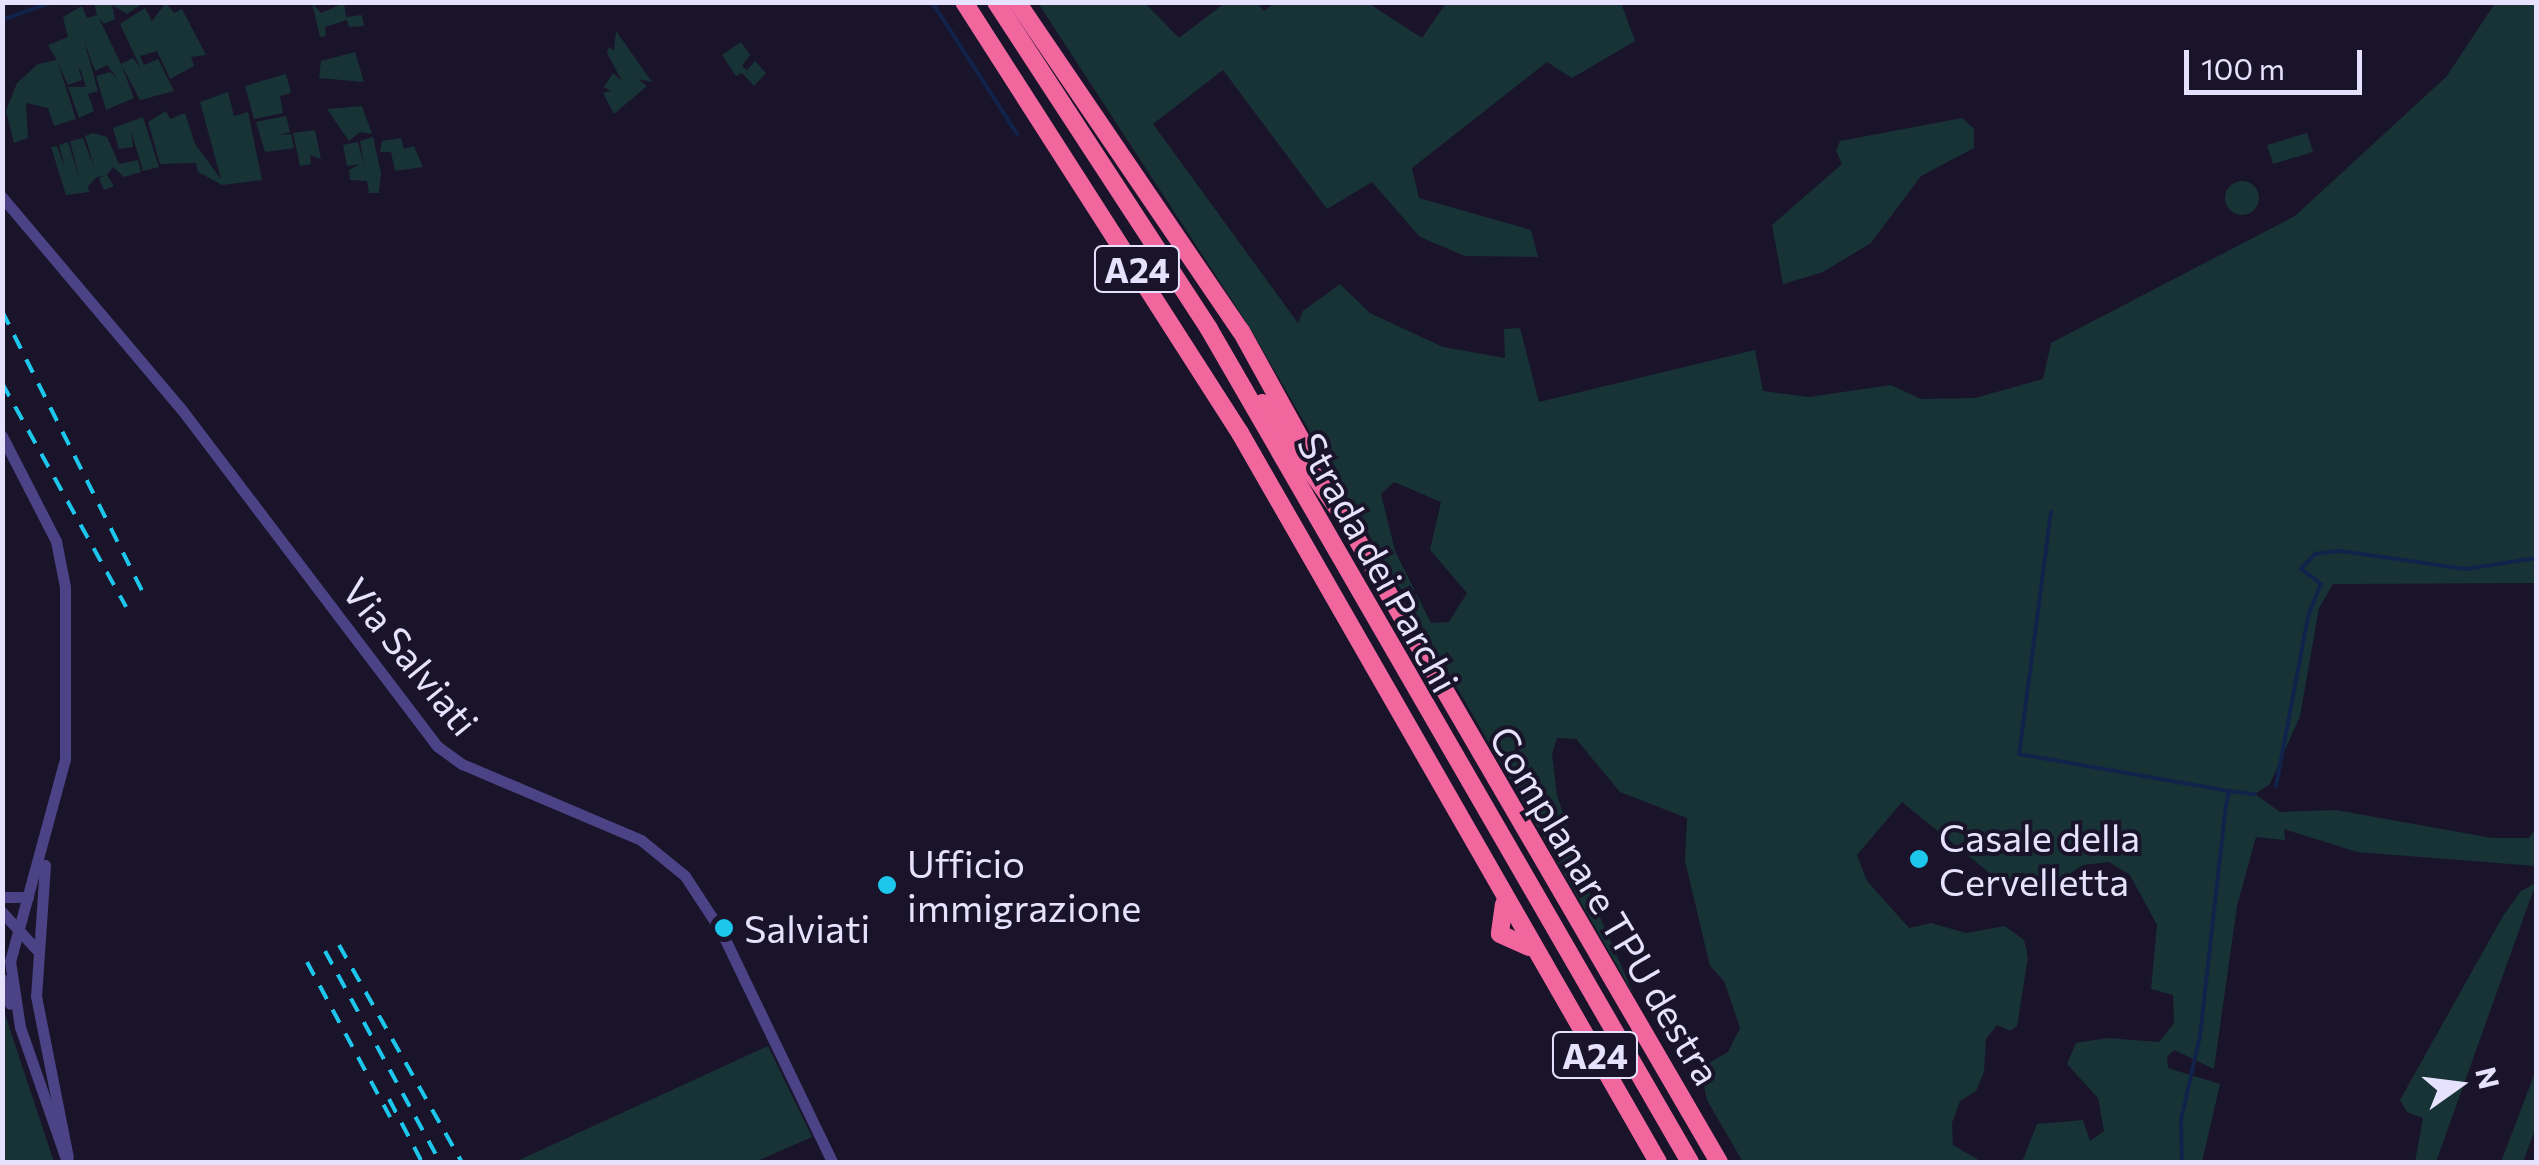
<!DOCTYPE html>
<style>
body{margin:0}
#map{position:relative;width:2539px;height:1165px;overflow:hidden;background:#1a142b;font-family:Commissioner,sans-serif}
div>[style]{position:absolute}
.green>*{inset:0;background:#173335}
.round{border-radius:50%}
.stream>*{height:4px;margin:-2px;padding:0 2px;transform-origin:2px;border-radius:2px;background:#12234b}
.tertiary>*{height:11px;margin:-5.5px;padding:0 5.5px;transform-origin:5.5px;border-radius:5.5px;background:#4b4386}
.motorway>*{height:18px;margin:-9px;padding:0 9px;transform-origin:9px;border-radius:9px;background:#f2669e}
.rail>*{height:4px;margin-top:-2px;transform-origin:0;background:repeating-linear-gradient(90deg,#1dc7ec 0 15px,transparent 0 27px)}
.dots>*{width:28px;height:28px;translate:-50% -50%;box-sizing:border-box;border:5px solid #1a142b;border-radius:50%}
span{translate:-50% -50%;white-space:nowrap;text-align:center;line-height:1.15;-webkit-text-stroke:8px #1a142b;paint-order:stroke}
.shield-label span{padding:2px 8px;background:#1a142b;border:2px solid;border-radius:8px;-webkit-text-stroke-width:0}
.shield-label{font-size:35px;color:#e6e1fc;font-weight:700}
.street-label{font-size:38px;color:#e6e1fc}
.poi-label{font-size:38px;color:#e6e1fc}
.left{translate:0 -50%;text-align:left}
.frame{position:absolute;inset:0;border:5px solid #e6e1fc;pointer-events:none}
.north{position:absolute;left:2409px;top:1035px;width:100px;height:100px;-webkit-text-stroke:8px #1a142b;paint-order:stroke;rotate:76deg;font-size:28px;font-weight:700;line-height:40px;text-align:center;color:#e6e1fc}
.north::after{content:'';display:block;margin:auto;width:35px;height:45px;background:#e6e1fc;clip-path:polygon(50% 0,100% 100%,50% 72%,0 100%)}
.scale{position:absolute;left:2184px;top:50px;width:178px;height:45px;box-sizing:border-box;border:5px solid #e6e1fc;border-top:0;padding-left:12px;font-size:30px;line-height:35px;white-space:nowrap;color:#e6e1fc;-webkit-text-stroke:8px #1a142b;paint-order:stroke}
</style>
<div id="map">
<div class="green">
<div style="clip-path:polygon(94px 3px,143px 3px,127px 14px,112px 5px,115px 19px,104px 24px,99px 18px,121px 64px,133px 58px,141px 69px,120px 24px,145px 8px,152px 21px,166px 3px,174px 13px,182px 9px,206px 55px,191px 57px,194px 66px,170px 79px,157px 51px,140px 56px,144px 65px,158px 59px,174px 91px,140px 100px,121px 64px,134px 98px,106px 110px,96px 76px,110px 72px,117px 78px,107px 65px,95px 71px,84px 41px,98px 91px,88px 94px,94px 111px,79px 118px,68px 87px,86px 87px,81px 71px,78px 66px,82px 80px,68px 85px,58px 63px,76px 119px,54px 126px,48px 108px,26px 103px,28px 138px,14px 143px,6px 111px,17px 83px,38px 64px,57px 60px,48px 45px,68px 37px,63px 17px,82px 6px,87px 18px,97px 15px)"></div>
<div style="clip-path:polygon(312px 3px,321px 13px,344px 3px,346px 17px,362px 15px,364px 26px,349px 27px,347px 20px,325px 27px,326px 36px,320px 37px)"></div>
<div style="clip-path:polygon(evenodd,1038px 3px,1145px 3px,1179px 38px,1225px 3px,1257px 3px,1264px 11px,1275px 3px,1368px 3px,1422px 38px,1446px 3px,1621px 3px,1635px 41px,1572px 78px,1547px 62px,1412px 168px,1419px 198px,1531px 230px,1538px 257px,1465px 256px,1420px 237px,1372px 182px,1327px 209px,1223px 70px,1153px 124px,1298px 323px,1303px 311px,1340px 284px,1370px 313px,1443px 347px,1505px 358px,1504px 329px,1520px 328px,1539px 402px,1755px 350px,1763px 391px,1809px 397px,1891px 385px,1921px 399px,1975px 398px,2043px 379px,2051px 343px,2295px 216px,2447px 76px,2495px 3px,2536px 3px,2536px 583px,2333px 584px,2319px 608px,2300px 716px,2270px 784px,2255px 794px,2280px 812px,2336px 810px,2492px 838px,2529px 838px,2536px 828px,2536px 866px,2357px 852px,2284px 829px,2285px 840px,2256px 837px,2237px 906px,2214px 1069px,2174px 1050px,2167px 1057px,2168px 1068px,2220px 1084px,2202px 1162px,2022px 1162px,2037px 1124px,2083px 1120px,2090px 1141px,2104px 1131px,2098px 1098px,2067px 1064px,2076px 1043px,2107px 1038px,2159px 1042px,2174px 1023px,2173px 995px,2151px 989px,2157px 925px,2130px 875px,2109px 862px,2083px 865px,2039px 893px,2008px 888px,1902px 802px,1857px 855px,1867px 881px,1909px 928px,1931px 923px,1966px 933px,2005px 926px,2024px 940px,2028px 957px,2017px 1026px,2010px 1031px,1997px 1025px,1986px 1039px,1984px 1072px,1976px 1091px,1960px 1101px,1952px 1123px,1953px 1145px,1982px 1162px,1743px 1162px,1707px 1100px,1700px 1068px,1728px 1052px,1740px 1028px,1724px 981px,1710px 966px,1685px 861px,1687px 818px,1620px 792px,1576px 739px,1557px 738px,1552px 754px,1557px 795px,1586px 885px,1634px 995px,1250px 328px,1038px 3px,1394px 482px,1441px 502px,1430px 550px,1467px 593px,1449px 622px,1431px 623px,1395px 551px,1381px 494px,1394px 482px)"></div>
<div style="clip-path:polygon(616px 31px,652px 82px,638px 79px,647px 86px,614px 114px,603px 93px,611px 91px,604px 87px,613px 73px,622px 81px,607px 53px,609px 47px,614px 51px)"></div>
<div style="clip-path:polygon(741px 42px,750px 55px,742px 66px,747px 70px,755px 61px,766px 73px,754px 86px,742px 73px,736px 76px,722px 55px)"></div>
<div style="clip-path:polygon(355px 52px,364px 82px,319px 78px,321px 61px)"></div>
<div style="clip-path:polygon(286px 74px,291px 93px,280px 96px,283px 113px,254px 119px,245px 86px)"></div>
<div style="clip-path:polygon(228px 92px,234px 116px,248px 112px,262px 180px,222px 185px,198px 172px,196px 163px,160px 164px,148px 122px,166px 111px,170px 119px,185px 113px,195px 144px,221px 179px,200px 102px)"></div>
<div style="clip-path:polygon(362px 106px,372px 134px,360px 132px,349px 141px,327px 109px)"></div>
<div style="clip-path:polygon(286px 116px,290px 132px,278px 135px,291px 134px,294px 148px,265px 152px,256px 122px)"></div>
<div style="clip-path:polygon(143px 117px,159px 167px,143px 171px,131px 131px,133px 147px,119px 149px,113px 128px)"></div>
<div style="clip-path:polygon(1962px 118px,1974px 129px,1974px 148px,1921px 176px,1871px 243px,1823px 272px,1783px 284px,1772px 225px,1842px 164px,1836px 151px,1840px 141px)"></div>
<div style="clip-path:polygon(315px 130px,321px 159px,310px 155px,311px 164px,300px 166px,293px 133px)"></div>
<div style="clip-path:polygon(93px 133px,107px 137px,119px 164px,138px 160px,141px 172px,124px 177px,113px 167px,107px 175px,114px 186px,104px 190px,99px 178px,106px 175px,97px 177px,88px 186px,89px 192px,66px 195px,51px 147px,57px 146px,65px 168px,59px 145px,68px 142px,80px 181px,70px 141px,83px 138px,95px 170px,85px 136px)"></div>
<div style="clip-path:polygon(2307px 133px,2313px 152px,2273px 164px,2267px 145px)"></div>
<div style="clip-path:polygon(373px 137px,381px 173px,379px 193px,369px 193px,367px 181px,350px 180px,349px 170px,360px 164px,347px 166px,343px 145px,358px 142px,364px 165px,360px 141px)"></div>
<div style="clip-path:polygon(401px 138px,404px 149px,414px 146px,423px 167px,395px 171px,391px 152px,380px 152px,382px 141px)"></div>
<div class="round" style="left:2225px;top:181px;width:34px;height:34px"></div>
<div style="clip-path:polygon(2536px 883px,2436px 1162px,2415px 1162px,2423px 1118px,2407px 1112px,2400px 1100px,2503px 916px,2521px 891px)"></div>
<div style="clip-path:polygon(2px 1008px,3px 1008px,54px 1162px,3px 1162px)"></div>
<div style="clip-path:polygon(768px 1046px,812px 1137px,755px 1162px,515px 1162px)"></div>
<div style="clip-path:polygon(2536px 1070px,2536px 1127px,2523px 1162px,2501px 1162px)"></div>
</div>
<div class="stream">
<div style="left:932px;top:2px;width:157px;rotate:57.2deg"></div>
<div style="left:2px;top:20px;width:53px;rotate:-19.8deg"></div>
<div style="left:2051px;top:512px;width:244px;rotate:97.5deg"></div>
<div style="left:2019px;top:754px;width:213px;rotate:10deg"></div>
<div style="left:2276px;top:786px;width:173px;rotate:-79.3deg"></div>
<div style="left:2308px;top:616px;width:35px;rotate:-68deg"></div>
<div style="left:2321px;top:584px;width:25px;rotate:-143deg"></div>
<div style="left:2301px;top:569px;width:21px;rotate:-47deg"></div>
<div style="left:2315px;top:554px;width:26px;rotate:-7deg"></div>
<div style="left:2341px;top:551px;width:126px;rotate:8.2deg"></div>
<div style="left:2466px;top:569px;width:71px;rotate:-8.9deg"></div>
<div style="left:2182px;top:1162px;width:42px;rotate:-91.4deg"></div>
<div style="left:2181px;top:1120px;width:86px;rotate:-77.3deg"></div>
<div style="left:2200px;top:1036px;width:231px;rotate:-83.6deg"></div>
<div style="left:2226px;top:806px;width:15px;rotate:-79deg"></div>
<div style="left:2229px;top:791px;width:26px;rotate:7deg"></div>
</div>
<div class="tertiary">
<div style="left:2px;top:197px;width:279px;rotate:49.8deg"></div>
<div style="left:182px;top:410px;width:422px;rotate:52.8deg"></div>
<div style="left:437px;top:746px;width:31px;rotate:36deg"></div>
<div style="left:462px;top:764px;width:194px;rotate:23deg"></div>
<div style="left:641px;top:840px;width:57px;rotate:39.3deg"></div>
<div style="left:685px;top:876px;width:66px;rotate:56.8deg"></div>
<div style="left:721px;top:931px;width:256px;rotate:64.3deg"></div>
<div style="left:2px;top:436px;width:118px;rotate:62.8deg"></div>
<div style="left:56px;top:541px;width:47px;rotate:78.9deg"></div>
<div style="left:65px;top:587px;width:172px;rotate:90deg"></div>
<div style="left:65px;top:759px;width:209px;rotate:105.2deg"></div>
<div style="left:10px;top:961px;width:67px;rotate:81.4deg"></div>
<div style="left:20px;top:1027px;width:143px;rotate:70.8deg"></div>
<div style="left:45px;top:865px;width:131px;rotate:93.9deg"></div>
<div style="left:36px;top:996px;width:164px;rotate:78.8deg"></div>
<div style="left:2px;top:897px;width:26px"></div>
<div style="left:2px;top:912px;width:50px;rotate:47.4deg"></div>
<div style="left:2px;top:979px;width:26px;rotate:72deg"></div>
</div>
<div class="motorway">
<div style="left:964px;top:2px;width:512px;rotate:57.37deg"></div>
<div style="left:1240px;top:433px;width:840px;rotate:60.17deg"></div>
<div style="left:996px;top:2px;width:390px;rotate:56.9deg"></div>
<div style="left:1209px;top:329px;width:962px;rotate:60deg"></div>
<div style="left:1017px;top:2px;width:398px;rotate:55.8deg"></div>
<div style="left:1241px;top:331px;width:132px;rotate:61.1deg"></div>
<div style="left:1262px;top:403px;width:140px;rotate:54.3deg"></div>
<div style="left:1344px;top:517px;width:746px;rotate:59.83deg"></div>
<div style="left:1504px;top:904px;width:30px;rotate:98deg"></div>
<div style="left:1500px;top:934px;width:32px;rotate:24deg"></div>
</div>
<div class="rail">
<div style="left:2px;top:311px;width:320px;rotate:63.4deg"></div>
<div style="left:2px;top:383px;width:256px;rotate:61deg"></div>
<div style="left:339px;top:945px;width:249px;rotate:60.5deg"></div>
<div style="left:325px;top:951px;width:240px;rotate:61.4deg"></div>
<div style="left:307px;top:962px;width:176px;rotate:61.8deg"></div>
<div style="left:389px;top:1099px;width:71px;rotate:62.4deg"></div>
</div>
<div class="dots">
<div style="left:1919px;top:859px;background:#1dc7ec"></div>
<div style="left:887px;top:885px;background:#1dc7ec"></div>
<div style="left:724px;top:928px;background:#1dc7ec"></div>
</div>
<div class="shield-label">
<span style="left:1137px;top:269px">A24</span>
<span style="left:1595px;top:1055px">A24</span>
</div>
<div class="street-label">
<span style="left:1379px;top:562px;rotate:61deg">Strada dei Parchi</span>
<span style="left:411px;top:656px;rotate:51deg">Via Salviati</span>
<span style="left:1606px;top:905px;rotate:59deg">Complanare TPU destra</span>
</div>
<div class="poi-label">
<span class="left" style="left:1939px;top:859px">Casale della<br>Cervelletta</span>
<span class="left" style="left:907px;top:885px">Ufficio<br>immigrazione</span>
<span class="left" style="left:744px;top:928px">Salviati</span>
</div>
<div class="frame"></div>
<div class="north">N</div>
<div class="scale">100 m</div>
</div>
